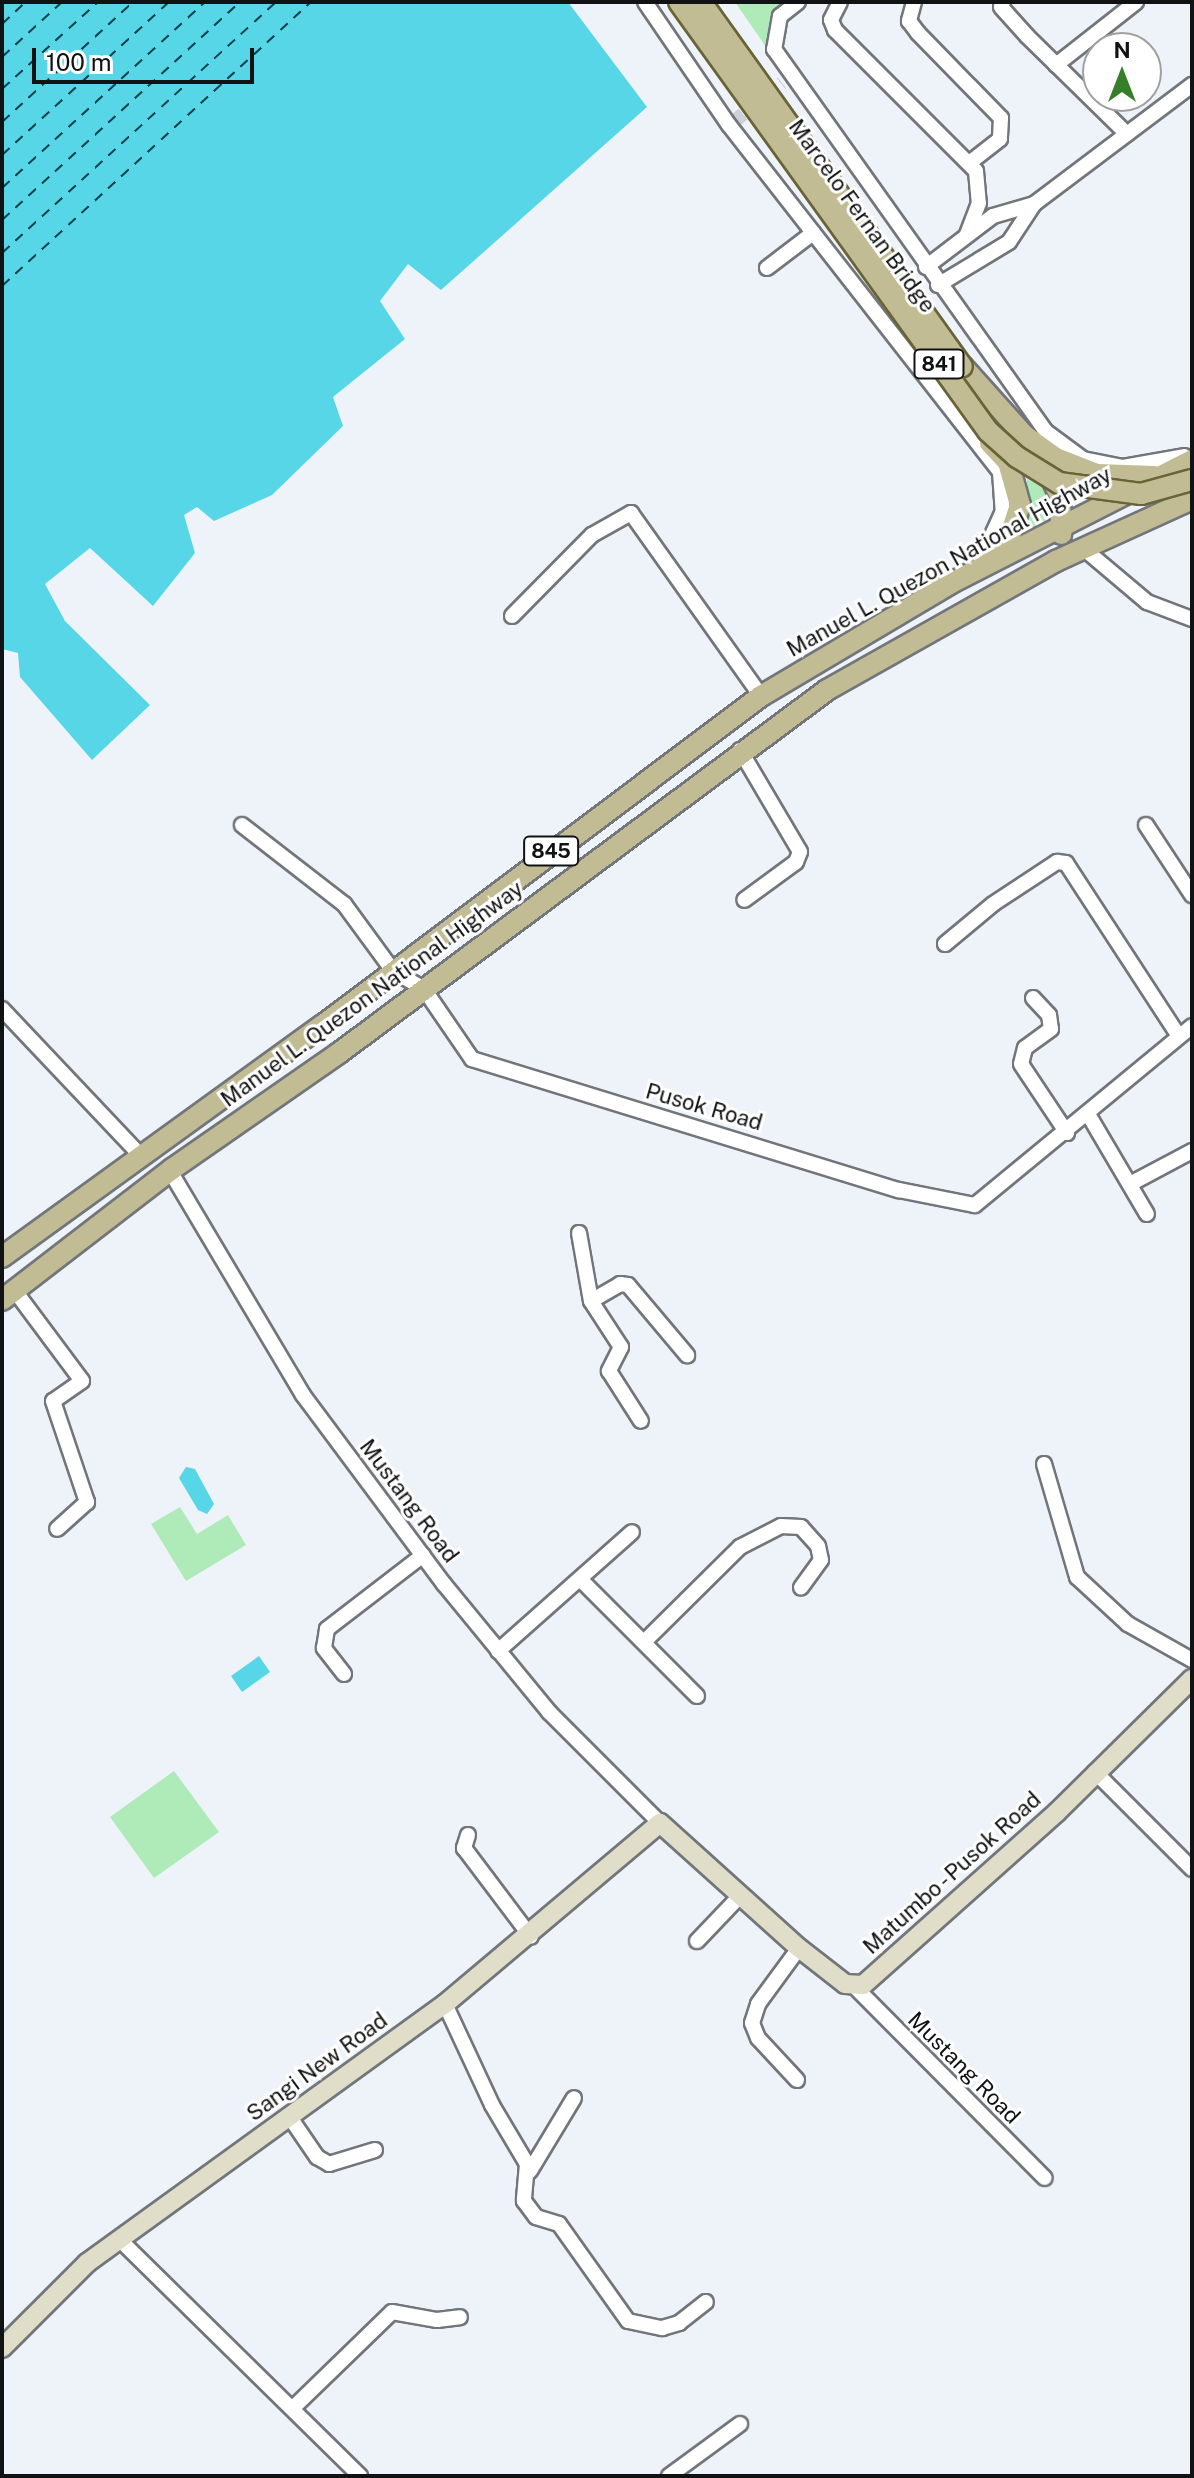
<!DOCTYPE html>
<style>
body{margin:0}
#map{position:relative;width:1194px;height:2478px;overflow:hidden;background:#eef3f9;font-family:"Public Sans",sans-serif}
div>[style]{position:absolute}
.green>*{inset:0;background:#afebb8}
.water>*{inset:0;background:#56d6e7}
.ferry>*{height:2px;margin-top:-1px;transform-origin:0;background:repeating-linear-gradient(90deg,#013f46 0 10px,transparent 0 18px)}
.street-tunnel>*{height:14px;margin-top:-7px;transform-origin:0;background:repeating-linear-gradient(90deg,#cdd1d7 0 14px,transparent 0 21px)}
.roads{filter:drop-shadow(2px 0 #72767b) drop-shadow(-2px 0 #72767b) drop-shadow(0 2px #72767b) drop-shadow(0 -2px #72767b)}
.street>*{height:14px;margin:-7px;padding:0 7px;transform-origin:7px;border-radius:7px;background:#fff}
.secondary>*{height:18px;margin:-9px;padding:0 9px;transform-origin:9px;border-radius:9px;background:#e0dec9}
.primary>*{height:20px;margin:-10px;padding:0 10px;transform-origin:10px;border-radius:10px;background:#c1bc93}
.bridges{filter:drop-shadow(2px 0 #686438) drop-shadow(-2px 0 #686438) drop-shadow(0 2px #686438) drop-shadow(0 -2px #686438)}
.primary-bridge>*{height:20px;margin:-10px;padding:0 10px;transform-origin:10px;border-radius:10px;background:#c1bc93}
span{translate:-50% -50%;white-space:nowrap;text-align:center;line-height:1.15;-webkit-text-stroke:6px #fff;paint-order:stroke}
.shield-label span{padding:2px 6px;background:#fff;border:2px solid;border-radius:6px;-webkit-text-stroke-width:0}
.shield-label{font-size:20px;color:#111214;font-weight:700}
.street-label{font-size:22px;color:#111214}
.frame{position:absolute;inset:0;border:4px solid #111214;pointer-events:none}
.north{position:absolute;left:1082px;top:32px;width:80px;height:80px;box-sizing:border-box;background:#fff;border:2px solid #a0a0a1;border-radius:50%;rotate:0deg;font-size:22px;font-weight:700;line-height:32px;text-align:center;color:#111214}
.north::after{content:'';display:block;margin:auto;width:28px;height:36px;background:#347f27;clip-path:polygon(50% 0,100% 100%,50% 72%,0 100%)}
.scale{position:absolute;left:32px;top:48px;width:222px;height:36px;box-sizing:border-box;border:4px solid #111214;border-top:0;padding-left:10px;font-size:24px;line-height:28px;white-space:nowrap;color:#111214;-webkit-text-stroke:6px #fff;paint-order:stroke}
</style>
<div id="map">
<div class="green">
<div style="clip-path:polygon(735px 2px,785px 2px,787px 33px,779px 48px,771px 54px)"></div>
<div style="clip-path:polygon(1027px 479px,1047px 489px,1056px 512px,1053px 527px,1013px 545px,1027px 519px)"></div>
<div style="clip-path:polygon(180px 1507px,197px 1534px,228px 1515px,246px 1545px,186px 1581px,151px 1524px)"></div>
<div style="clip-path:polygon(174px 1771px,219px 1832px,154px 1878px,110px 1817px)"></div>
</div>
<div class="water">
<div style="clip-path:polygon(2px 2px,568px 2px,647px 107px,441px 290px,408px 264px,380px 301px,405px 339px,333px 397px,343px 426px,272px 495px,214px 521px,197px 507px,184px 515px,195px 553px,153px 606px,90px 548px,45px 584px,65px 621px,150px 705px,92px 760px,20px 677px,18px 653px,2px 649px)"></div>
<div style="clip-path:polygon(186px 1467px,195px 1469px,214px 1504px,207px 1514px,198px 1510px,179px 1478px)"></div>
<div style="clip-path:polygon(259px 1656px,270px 1672px,242px 1692px,231px 1676px)"></div>
</div>
<div class="ferry">
<div style="left:2px;top:24px;width:33px;rotate:-43deg"></div>
<div style="left:2px;top:57px;width:81px;rotate:-42.5deg"></div>
<div style="left:2px;top:89px;width:130px;rotate:-42.2deg"></div>
<div style="left:2px;top:122px;width:178px;rotate:-42.5deg"></div>
<div style="left:2px;top:155px;width:226px;rotate:-42.5deg"></div>
<div style="left:2px;top:188px;width:275px;rotate:-42.5deg"></div>
<div style="left:2px;top:220px;width:323px;rotate:-42.5deg"></div>
<div style="left:2px;top:253px;width:372px;rotate:-42.5deg"></div>
<div style="left:2px;top:286px;width:420px;rotate:-42.6deg"></div>
</div>
<div class="street-tunnel">
<div style="left:732px;top:123px;width:64px;rotate:-38.7deg"></div>
</div>
<div class="roads">
<div class="street">
<div style="left:645px;top:2px;width:149px;rotate:55.7deg"></div>
<div style="left:729px;top:125px;width:440px;rotate:52deg"></div>
<div style="left:1000px;top:472px;width:39px;rotate:86deg"></div>
<div style="left:1003px;top:511px;width:53px;rotate:114.6deg"></div>
<div style="left:798px;top:2px;width:23px;rotate:142deg"></div>
<div style="left:780px;top:16px;width:34px;rotate:100deg"></div>
<div style="left:774px;top:49px;width:468px;rotate:54.6deg"></div>
<div style="left:1045px;top:431px;width:47px;rotate:36.4deg"></div>
<div style="left:1083px;top:459px;width:41px;rotate:11.3deg"></div>
<div style="left:1123px;top:467px;width:62px;rotate:-10.2deg"></div>
<div style="left:840px;top:2px;width:20px;rotate:117deg"></div>
<div style="left:831px;top:20px;width:11px;rotate:68deg"></div>
<div style="left:835px;top:30px;width:199px;rotate:45deg"></div>
<div style="left:976px;top:171px;width:32px;rotate:85deg"></div>
<div style="left:979px;top:203px;width:34px;rotate:111deg"></div>
<div style="left:914px;top:2px;width:20px;rotate:105deg"></div>
<div style="left:909px;top:21px;width:15px;rotate:53deg"></div>
<div style="left:918px;top:33px;width:119px;rotate:45.7deg"></div>
<div style="left:1001px;top:118px;width:21px;rotate:93deg"></div>
<div style="left:1000px;top:139px;width:39px;rotate:142deg"></div>
<div style="left:1003px;top:2px;width:5px;rotate:112deg"></div>
<div style="left:1001px;top:7px;width:39px;rotate:48deg"></div>
<div style="left:1027px;top:36px;width:140px;rotate:44.4deg"></div>
<div style="left:1056px;top:65px;width:102px;rotate:-38.2deg"></div>
<div style="left:926px;top:267px;width:84px;rotate:-37.3deg"></div>
<div style="left:993px;top:216px;width:43px;rotate:-16.3deg"></div>
<div style="left:1034px;top:204px;width:198px;rotate:-37deg"></div>
<div style="left:767px;top:268px;width:58px;rotate:-37.3deg"></div>
<div style="left:938px;top:285px;width:83px;rotate:-31.2deg"></div>
<div style="left:1009px;top:242px;width:45px;rotate:-56.7deg"></div>
<div style="left:1083px;top:548px;width:84px;rotate:40.2deg"></div>
<div style="left:1147px;top:602px;width:48px;rotate:20.7deg"></div>
<div style="left:512px;top:616px;width:114px;rotate:-45.4deg"></div>
<div style="left:592px;top:535px;width:45px;rotate:-29.4deg"></div>
<div style="left:631px;top:513px;width:224px;rotate:54.6deg"></div>
<div style="left:740px;top:750px;width:118px;rotate:59.5deg"></div>
<div style="left:800px;top:852px;width:11px;rotate:112deg"></div>
<div style="left:796px;top:862px;width:64px;rotate:143.8deg"></div>
<div style="left:242px;top:825px;width:129px;rotate:37.8deg"></div>
<div style="left:344px;top:904px;width:83px;rotate:53.8deg"></div>
<div style="left:393px;top:971px;width:36px;rotate:30deg"></div>
<div style="left:424px;top:989px;width:85px;rotate:55.6deg"></div>
<div style="left:472px;top:1059px;width:447px;rotate:17.1deg"></div>
<div style="left:899px;top:1190px;width:77px;rotate:11.2deg"></div>
<div style="left:975px;top:1205px;width:281px;rotate:-39.5deg"></div>
<div style="left:1146px;top:825px;width:84px;rotate:56.7deg"></div>
<div style="left:945px;top:944px;width:62px;rotate:-39.8deg"></div>
<div style="left:993px;top:904px;width:77px;rotate:-33.3deg"></div>
<div style="left:1057px;top:862px;width:9px;rotate:6deg"></div>
<div style="left:1066px;top:863px;width:205px;rotate:56.9deg"></div>
<div style="left:1033px;top:998px;width:23px;rotate:47deg"></div>
<div style="left:1049px;top:1015px;width:14px;rotate:82deg"></div>
<div style="left:1051px;top:1029px;width:32px;rotate:144deg"></div>
<div style="left:1025px;top:1048px;width:16px;rotate:104deg"></div>
<div style="left:1021px;top:1064px;width:83px;rotate:56.3deg"></div>
<div style="left:2px;top:1009px;width:204px;rotate:46.6deg"></div>
<div style="left:1088px;top:1114px;width:116px;rotate:59.5deg"></div>
<div style="left:170px;top:1171px;width:261px;rotate:59.3deg"></div>
<div style="left:303px;top:1395px;width:236px;rotate:53.3deg"></div>
<div style="left:444px;top:1584px;width:166px;rotate:50.6deg"></div>
<div style="left:549px;top:1712px;width:157px;rotate:45deg"></div>
<div style="left:1130px;top:1184px;width:70px;rotate:-28deg"></div>
<div style="left:579px;top:1233px;width:69px;rotate:80deg"></div>
<div style="left:591px;top:1301px;width:55px;rotate:56.9deg"></div>
<div style="left:621px;top:1347px;width:27px;rotate:117deg"></div>
<div style="left:609px;top:1371px;width:59px;rotate:57.4deg"></div>
<div style="left:15px;top:1291px;width:112px;rotate:53.3deg"></div>
<div style="left:82px;top:1381px;width:35px;rotate:145deg"></div>
<div style="left:53px;top:1401px;width:107px;rotate:71.4deg"></div>
<div style="left:87px;top:1502px;width:40px;rotate:138deg"></div>
<div style="left:591px;top:1301px;width:34px;rotate:-30deg"></div>
<div style="left:620px;top:1284px;width:8px;rotate:7deg"></div>
<div style="left:628px;top:1285px;width:92px;rotate:49.9deg"></div>
<div style="left:1044px;top:1464px;width:118px;rotate:73.7deg"></div>
<div style="left:1077px;top:1577px;width:69px;rotate:42.7deg"></div>
<div style="left:1128px;top:1624px;width:73px;rotate:29.4deg"></div>
<div style="left:581px;top:1580px;width:164px;rotate:45deg"></div>
<div style="left:645px;top:1641px;width:134px;rotate:-44.7deg"></div>
<div style="left:740px;top:1547px;width:46px;rotate:-27.1deg"></div>
<div style="left:781px;top:1526px;width:20px;rotate:3deg"></div>
<div style="left:801px;top:1527px;width:25px;rotate:48deg"></div>
<div style="left:818px;top:1546px;width:14px;rotate:78deg"></div>
<div style="left:821px;top:1560px;width:34px;rotate:126deg"></div>
<div style="left:498px;top:1651px;width:179px;rotate:-41.6deg"></div>
<div style="left:344px;top:1674px;width:33px;rotate:-128deg"></div>
<div style="left:324px;top:1648px;width:19px;rotate:-81deg"></div>
<div style="left:327px;top:1629px;width:121px;rotate:-37.6deg"></div>
<div style="left:1095px;top:1772px;width:137px;rotate:45deg"></div>
<div style="left:468px;top:1835px;width:14px;rotate:107deg"></div>
<div style="left:464px;top:1848px;width:111px;rotate:53deg"></div>
<div style="left:697px;top:1941px;width:64px;rotate:-46.3deg"></div>
<div style="left:855px;top:1987px;width:269px;rotate:45.2deg"></div>
<div style="left:445px;top:2004px;width:111px;rotate:65deg"></div>
<div style="left:492px;top:2105px;width:69px;rotate:59.3deg"></div>
<div style="left:527px;top:2164px;width:37px;rotate:95deg"></div>
<div style="left:524px;top:2201px;width:20px;rotate:53deg"></div>
<div style="left:536px;top:2217px;width:24px;rotate:17deg"></div>
<div style="left:559px;top:2224px;width:119px;rotate:54.6deg"></div>
<div style="left:628px;top:2321px;width:35px;rotate:12deg"></div>
<div style="left:662px;top:2328px;width:18px;rotate:-16deg"></div>
<div style="left:679px;top:2323px;width:34px;rotate:-38deg"></div>
<div style="left:797px;top:2080px;width:57px;rotate:-132.9deg"></div>
<div style="left:758px;top:2038px;width:16px;rotate:-112deg"></div>
<div style="left:752px;top:2023px;width:20px;rotate:-72deg"></div>
<div style="left:758px;top:2004px;width:69px;rotate:-53.8deg"></div>
<div style="left:289px;top:2116px;width:50px;rotate:55.7deg"></div>
<div style="left:317px;top:2157px;width:14px;rotate:30deg"></div>
<div style="left:329px;top:2164px;width:48px;rotate:-16.9deg"></div>
<div style="left:530px;top:2171px;width:85px;rotate:-58.9deg"></div>
<div style="left:120px;top:2240px;width:337px;rotate:44.5deg"></div>
<div style="left:294px;top:2407px;width:136px;rotate:-44.1deg"></div>
<div style="left:392px;top:2312px;width:46px;rotate:10.1deg"></div>
<div style="left:437px;top:2320px;width:23px;rotate:-7deg"></div>
<div style="left:669px;top:2476px;width:88px;rotate:-36.2deg"></div>
</div>
<div class="secondary">
<div style="left:2px;top:2348px;width:120px;rotate:-45deg"></div>
<div style="left:87px;top:2263px;width:442px;rotate:-35.9deg"></div>
<div style="left:445px;top:2004px;width:281px;rotate:-40.1deg"></div>
<div style="left:660px;top:1823px;width:187px;rotate:42deg"></div>
<div style="left:799px;top:1948px;width:58px;rotate:38deg"></div>
<div style="left:845px;top:1984px;width:18px;rotate:3deg"></div>
<div style="left:863px;top:1985px;width:260px;rotate:-41.7deg"></div>
<div style="left:1057px;top:1812px;width:190px;rotate:-44.6deg"></div>
</div>
<div class="primary">
<div style="left:962px;top:366px;width:93px;rotate:48.1deg"></div>
<div style="left:1024px;top:435px;width:39px;rotate:36deg"></div>
<div style="left:1056px;top:458px;width:44px;rotate:21.3deg"></div>
<div style="left:1097px;top:474px;width:57px;rotate:2deg"></div>
<div style="left:990px;top:443px;width:26px;rotate:47deg"></div>
<div style="left:1008px;top:462px;width:45px;rotate:74.4deg"></div>
<div style="left:1020px;top:505px;width:32px;rotate:108deg"></div>
<div style="left:1010px;top:535px;width:29px;rotate:134deg"></div>
<div style="left:1047px;top:469px;width:30px;rotate:64deg"></div>
<div style="left:1060px;top:496px;width:38px;rotate:88deg"></div>
<div style="left:2px;top:1257px;width:396px;rotate:-35.9deg"></div>
<div style="left:323px;top:1025px;width:548px;rotate:-36.91deg"></div>
<div style="left:761px;top:696px;width:221px;rotate:-30.7deg"></div>
<div style="left:951px;top:583px;width:271px;rotate:-27deg"></div>
<div style="left:2px;top:1300px;width:215px;rotate:-37.6deg"></div>
<div style="left:172px;top:1169px;width:203px;rotate:-34.8deg"></div>
<div style="left:339px;top:1053px;width:608px;rotate:-36.64deg"></div>
<div style="left:827px;top:690px;width:263px;rotate:-29.4deg"></div>
<div style="left:1056px;top:561px;width:149px;rotate:-24.5deg"></div>
</div>
</div>
<div class="bridges">
<div class="primary-bridge">
<div style="left:679px;top:2px;width:529px;rotate:54.24deg"></div>
<div style="left:988px;top:431px;width:39px;rotate:42deg"></div>
<div style="left:1017px;top:457px;width:49px;rotate:31.8deg"></div>
<div style="left:1059px;top:483px;width:83px;rotate:7.6deg"></div>
<div style="left:1141px;top:494px;width:53px;rotate:-15.4deg"></div>
<div style="left:701px;top:2px;width:448px;rotate:54.4deg"></div>
</div>
</div>
<div class="shield-label">
<span style="left:939px;top:364px">841</span>
<span style="left:551px;top:851px">845</span>
</div>
<div class="street-label">
<span style="left:862px;top:216px;rotate:54deg">Marcelo Fernan Bridge</span>
<span style="left:949px;top:562px;rotate:-29deg">Manuel L. Quezon National Highway</span>
<span style="left:372px;top:994px;rotate:-36deg">Manuel L. Quezon National Highway</span>
<span style="left:704px;top:1107px;rotate:16deg">Pusok Road</span>
<span style="left:409px;top:1501px;rotate:53deg">Mustang Road</span>
<span style="left:952px;top:1873px;rotate:-42deg">Matumbo - Pusok Road</span>
<span style="left:317px;top:2067px;rotate:-36deg">Sangi New Road</span>
<span style="left:964px;top:2068px;rotate:45deg">Mustang Road</span>
</div>
<div class="frame"></div>
<div class="north">N</div>
<div class="scale">100 m</div>
</div>
